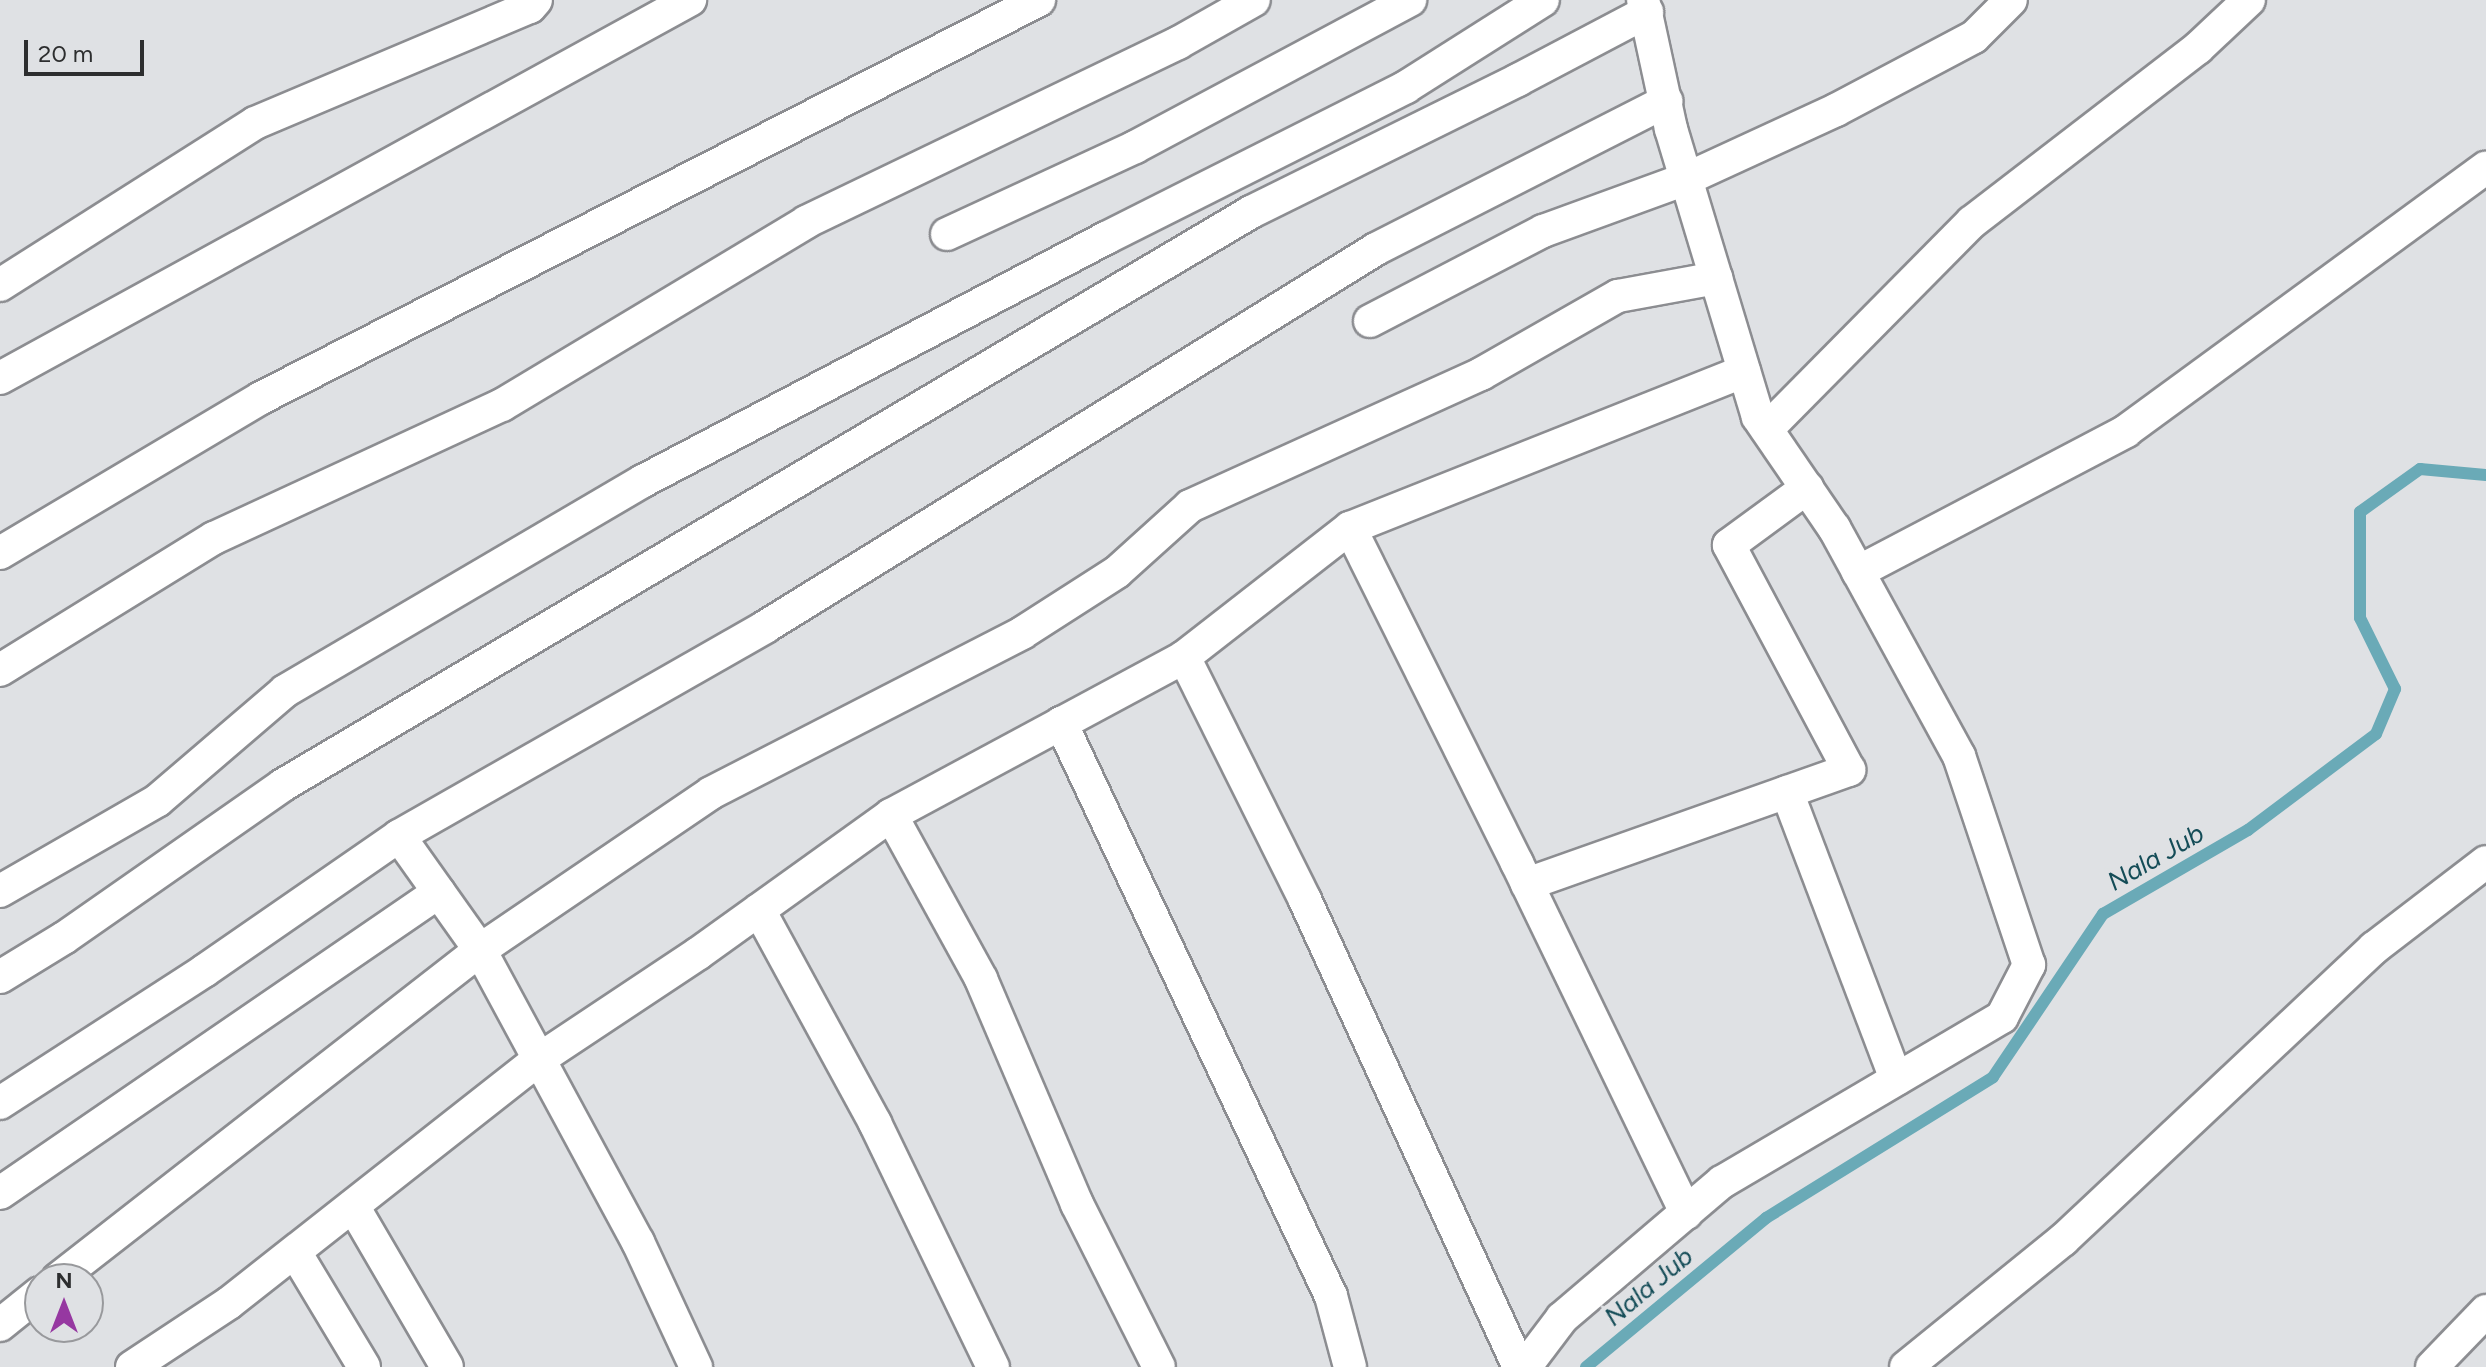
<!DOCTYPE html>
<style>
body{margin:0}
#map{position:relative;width:2486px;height:1367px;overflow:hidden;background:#dfe1e4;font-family:Figtree,sans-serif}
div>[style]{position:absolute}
.stream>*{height:12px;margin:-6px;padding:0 6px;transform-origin:6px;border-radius:6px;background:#6aaab7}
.roads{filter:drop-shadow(2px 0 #8c8d91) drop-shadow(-2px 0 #8c8d91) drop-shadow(0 2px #8c8d91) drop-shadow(0 -2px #8c8d91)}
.street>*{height:32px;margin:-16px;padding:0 16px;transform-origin:16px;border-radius:16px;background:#fff}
span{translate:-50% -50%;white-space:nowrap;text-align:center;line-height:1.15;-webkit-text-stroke:8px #dfe1e4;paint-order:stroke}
.water-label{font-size:26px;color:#144c57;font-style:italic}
.north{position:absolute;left:24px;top:1263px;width:80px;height:80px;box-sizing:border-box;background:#dfe1e4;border:2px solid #98999c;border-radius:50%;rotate:0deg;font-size:22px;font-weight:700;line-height:32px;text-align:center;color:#2d2e2f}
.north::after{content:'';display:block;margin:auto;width:28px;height:36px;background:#9638a1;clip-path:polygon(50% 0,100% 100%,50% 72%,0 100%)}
.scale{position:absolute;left:24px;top:40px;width:120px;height:36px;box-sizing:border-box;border:4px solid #2d2e2f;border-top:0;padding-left:10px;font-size:24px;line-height:28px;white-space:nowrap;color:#2d2e2f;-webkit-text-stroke:6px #dfe1e4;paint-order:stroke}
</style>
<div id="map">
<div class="stream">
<div style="left:1586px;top:1367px;width:234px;rotate:-39.6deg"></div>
<div style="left:1766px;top:1218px;width:267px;rotate:-31.8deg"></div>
<div style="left:1993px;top:1077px;width:197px;rotate:-56deg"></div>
<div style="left:2103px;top:914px;width:168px;rotate:-30.1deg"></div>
<div style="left:2248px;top:830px;width:160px;rotate:-36.9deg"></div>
<div style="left:2376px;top:734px;width:49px;rotate:-67.1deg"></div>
<div style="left:2395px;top:689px;width:79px;rotate:-116.2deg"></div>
<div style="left:2360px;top:618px;width:106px;rotate:-90deg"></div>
<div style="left:2360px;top:512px;width:74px;rotate:-35.6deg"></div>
<div style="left:2420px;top:469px;width:66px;rotate:5.2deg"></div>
</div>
<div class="roads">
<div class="street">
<div style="left:947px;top:234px;width:207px;rotate:-24.8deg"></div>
<div style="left:1135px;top:147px;width:312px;rotate:-28.1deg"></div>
<div style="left:0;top:285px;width:302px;rotate:-32.4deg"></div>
<div style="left:255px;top:123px;width:298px;rotate:-22.9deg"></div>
<div style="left:530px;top:7px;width:9px;rotate:-49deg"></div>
<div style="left:1370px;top:321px;width:195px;rotate:-27.5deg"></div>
<div style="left:1543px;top:231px;width:152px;rotate:-20deg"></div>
<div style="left:1686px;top:179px;width:165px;rotate:-24.7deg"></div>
<div style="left:1836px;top:110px;width:156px;rotate:-27.9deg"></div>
<div style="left:1974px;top:37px;width:52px;rotate:-45deg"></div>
<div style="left:0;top:378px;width:787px;rotate:-28.72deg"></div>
<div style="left:1767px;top:429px;width:291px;rotate:-45.3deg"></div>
<div style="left:1972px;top:222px;width:285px;rotate:-37.6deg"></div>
<div style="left:2198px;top:48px;width:70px;rotate:-43.3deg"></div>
<div style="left:1350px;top:528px;width:374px;rotate:63.5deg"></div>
<div style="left:1517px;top:863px;width:389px;rotate:64.2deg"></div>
<div style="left:0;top:553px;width:304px;rotate:-30.7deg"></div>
<div style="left:261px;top:398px;width:874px;rotate:-27.09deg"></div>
<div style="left:1858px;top:572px;width:303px;rotate:-27.7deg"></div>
<div style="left:2126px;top:431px;width:446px;rotate:-36.2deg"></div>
<div style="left:1184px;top:657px;width:271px;rotate:63.5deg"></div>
<div style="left:1305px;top:900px;width:514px;rotate:65.38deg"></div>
<div style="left:0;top:670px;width:251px;rotate:-31.7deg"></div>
<div style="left:214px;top:538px;width:317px;rotate:-24.8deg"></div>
<div style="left:502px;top:405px;width:355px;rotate:-31deg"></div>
<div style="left:806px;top:222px;width:413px;rotate:-25.7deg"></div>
<div style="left:1178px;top:43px;width:87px;rotate:-29.5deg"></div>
<div style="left:1061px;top:723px;width:633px;rotate:64.77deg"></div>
<div style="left:1331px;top:1296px;width:73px;rotate:75deg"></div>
<div style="left:1787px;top:792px;width:307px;rotate:69.2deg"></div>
<div style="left:891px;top:815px;width:187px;rotate:61.2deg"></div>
<div style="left:981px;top:979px;width:245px;rotate:66.9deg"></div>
<div style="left:1077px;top:1204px;width:182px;rotate:63.3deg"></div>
<div style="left:399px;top:836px;width:140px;rotate:54.6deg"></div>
<div style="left:480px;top:950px;width:332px;rotate:61.6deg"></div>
<div style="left:638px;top:1242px;width:138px;rotate:65.1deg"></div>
<div style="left:1527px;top:884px;width:342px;rotate:-19.5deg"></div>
<div style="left:1849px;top:770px;width:255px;rotate:-118.1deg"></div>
<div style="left:1729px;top:545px;width:97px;rotate:-36.2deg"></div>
<div style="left:0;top:891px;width:182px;rotate:-29.9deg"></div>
<div style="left:158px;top:800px;width:167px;rotate:-40.6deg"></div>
<div style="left:285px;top:691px;width:415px;rotate:-30.4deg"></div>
<div style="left:643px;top:481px;width:523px;rotate:-27.69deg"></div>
<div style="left:1106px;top:238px;width:336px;rotate:-26.7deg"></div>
<div style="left:1406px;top:87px;width:162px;rotate:-32.4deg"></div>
<div style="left:759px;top:910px;width:243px;rotate:61.4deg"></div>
<div style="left:875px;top:1123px;width:271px;rotate:64.2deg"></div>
<div style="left:0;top:977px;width:75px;rotate:-31.4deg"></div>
<div style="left:64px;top:938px;width:267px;rotate:-34.9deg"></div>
<div style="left:283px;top:785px;width:1125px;rotate:-30.62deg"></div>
<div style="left:1251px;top:212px;width:298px;rotate:-26.3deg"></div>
<div style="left:1518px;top:80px;width:146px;rotate:-27.8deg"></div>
<div style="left:0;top:1103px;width:243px;rotate:-32.9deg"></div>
<div style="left:204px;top:971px;width:237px;rotate:-34.7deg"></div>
<div style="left:399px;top:836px;width:421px;rotate:-29.7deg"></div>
<div style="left:765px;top:627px;width:718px;rotate:-31.74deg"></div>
<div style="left:1376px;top:249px;width:326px;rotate:-27deg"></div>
<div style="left:0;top:1193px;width:532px;rotate:-34.44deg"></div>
<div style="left:353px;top:1206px;width:186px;rotate:59.7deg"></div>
<div style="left:295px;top:1252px;width:134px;rotate:59deg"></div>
<div style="left:58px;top:1279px;width:535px;rotate:-37.94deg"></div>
<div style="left:480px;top:950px;width:279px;rotate:-34.2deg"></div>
<div style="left:711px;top:793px;width:350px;rotate:-27.2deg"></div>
<div style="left:1022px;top:633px;width:113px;rotate:-32.7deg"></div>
<div style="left:1117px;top:572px;width:98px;rotate:-42.1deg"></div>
<div style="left:1190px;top:506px;width:320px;rotate:-24.4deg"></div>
<div style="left:1481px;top:374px;width:158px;rotate:-29.7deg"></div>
<div style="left:1618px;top:296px;width:100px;rotate:-10.4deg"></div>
<div style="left:0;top:1325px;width:51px;rotate:-38.7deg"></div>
<div style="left:132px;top:1367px;width:116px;rotate:-33.4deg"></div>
<div style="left:229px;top:1303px;width:393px;rotate:-38.2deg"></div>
<div style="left:538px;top:1060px;width:193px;rotate:-33.6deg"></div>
<div style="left:699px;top:953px;width:236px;rotate:-35.7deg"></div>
<div style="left:891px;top:815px;width:333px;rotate:-28.3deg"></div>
<div style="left:1184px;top:657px;width:210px;rotate:-37.9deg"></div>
<div style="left:1350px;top:528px;width:424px;rotate:-21.7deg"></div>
<div style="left:1525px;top:1367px;width:61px;rotate:-52.9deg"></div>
<div style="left:1562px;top:1318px;width:210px;rotate:-40.4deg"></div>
<div style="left:1722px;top:1182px;width:325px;rotate:-30.5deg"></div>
<div style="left:2002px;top:1017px;width:59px;rotate:-62.6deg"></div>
<div style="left:2029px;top:965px;width:220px;rotate:-108.5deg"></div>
<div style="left:1959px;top:756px;width:260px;rotate:-118.7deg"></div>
<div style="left:1834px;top:528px;width:135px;rotate:-124.4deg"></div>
<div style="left:1758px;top:417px;width:301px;rotate:-106.8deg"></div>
<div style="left:1671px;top:129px;width:132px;rotate:-102.2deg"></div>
<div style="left:1906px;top:1367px;width:202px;rotate:-39deg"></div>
<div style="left:2063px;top:1240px;width:427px;rotate:-43.2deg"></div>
<div style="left:2374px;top:948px;width:141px;rotate:-37.5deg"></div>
<div style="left:2432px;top:1367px;width:78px;rotate:-46deg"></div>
</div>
</div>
<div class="water-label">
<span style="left:2156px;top:858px;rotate:-30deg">Nala Jub</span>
<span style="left:1649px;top:1287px;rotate:-40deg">Nala Jub</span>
</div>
<div class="north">N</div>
<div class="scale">20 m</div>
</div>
